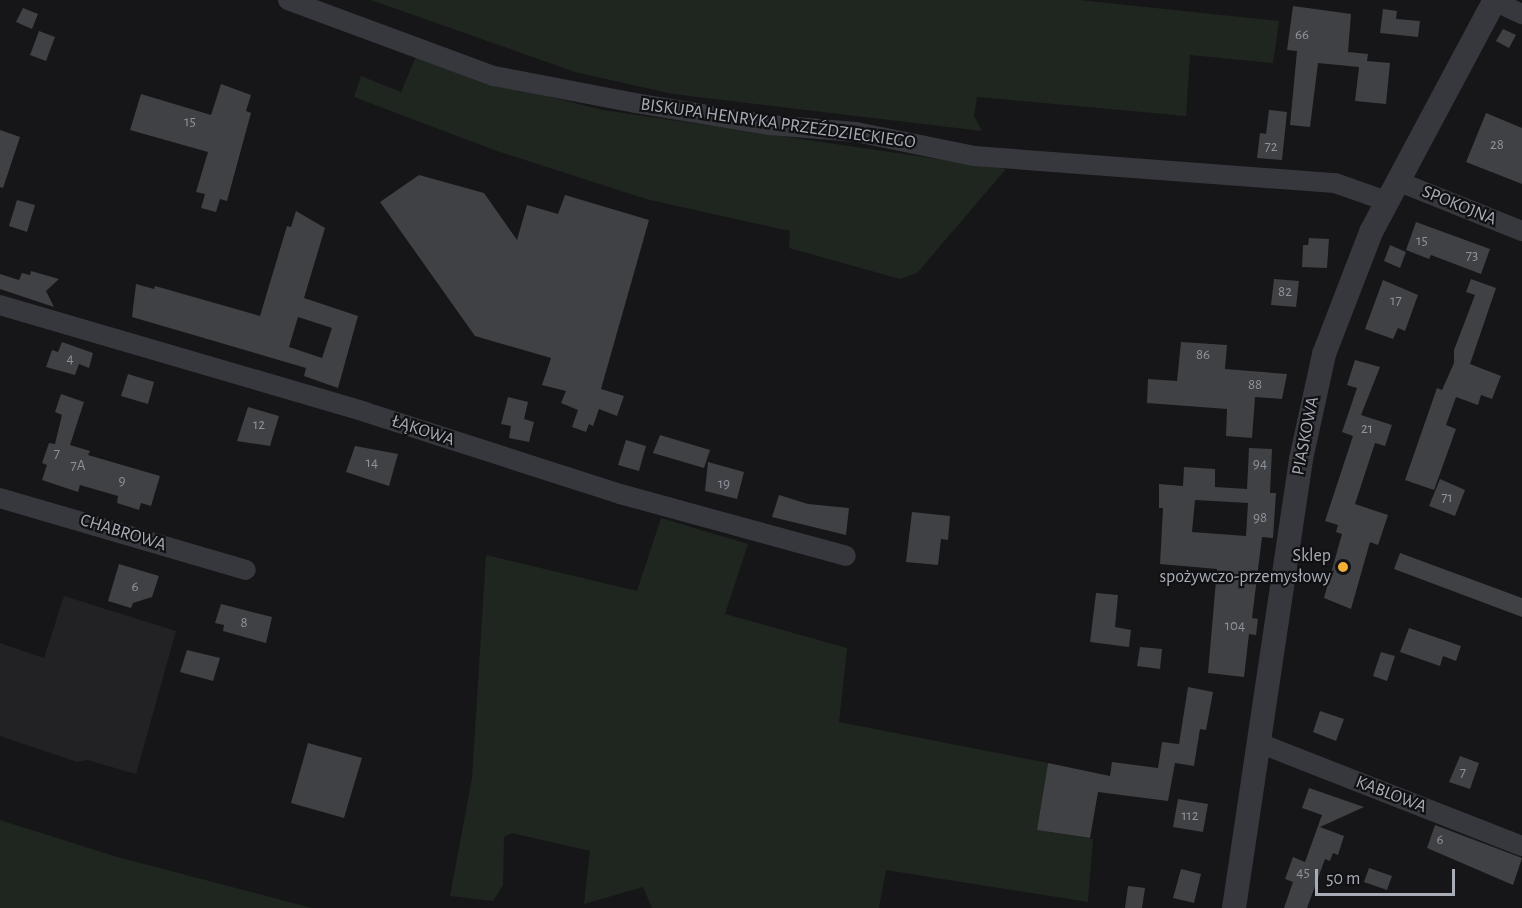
<!DOCTYPE html>
<meta charset="utf-8">
<style>
body{margin:0}
#map{position:relative;width:1522px;height:908px;overflow:hidden;background:#161618;font-family:"Alegreya Sans",sans-serif}
div>[style]{position:absolute}
.built>*{inset:0;background:#222225}
.green>*{inset:0;background:#1e261f}
.building>*{inset:0;background:#404145}
.minor>*{height:20px;margin:-10px;padding:0 10px;transform-origin:10px;border-radius:10px;background:#37383d}
.tertiary>*{height:24px;margin:-12px;padding:0 12px;transform-origin:12px;border-radius:12px;background:#37383d}
.dots>*{width:16px;height:16px;translate:-50% -50%;box-sizing:border-box;border:3px solid #111113;border-radius:50%}
span{translate:-50% -50%;white-space:nowrap;text-align:center;line-height:1.15;-webkit-text-stroke:4.5px #111113;paint-order:stroke}
.number-label{font-size:15px;color:#8e929b}
.number-label span{-webkit-text-stroke-width:0}
.street-label{font-size:18px;color:#a8adb8}
.poi-label{font-size:18px;color:#a8adb8}
.right{translate:-100% -50%;text-align:right}
.scale{position:absolute;left:1315px;top:869px;width:140px;height:27px;box-sizing:border-box;border:3px solid #a8adb8;border-top:0;padding-left:8px;font-size:18px;line-height:21px;white-space:nowrap;color:#a8adb8;-webkit-text-stroke:4px #111113;paint-order:stroke}
</style>
<div id="map">
<div class="built">
<div style="clip-path:polygon(64px 596px,176px 631px,136px 774px,87px 760px,77px 762px,0 736px,0 643px,44px 658px)"></div>
</div>
<div class="green">
<div style="clip-path:polygon(371px 0,1079px 0,1279px 21px,1273px 63px,1190px 55px,1186px 116px,977px 97px,974px 116px,982px 131px,673px 94px,575px 72px)"></div>
<div style="clip-path:polygon(417px 54px,510px 87px,603px 110px,1006px 169px,917px 273px,900px 279px,789px 248px,790px 231px,646px 199px,494px 150px,354px 97px,361px 76px,401px 92px)"></div>
<div style="clip-path:polygon(661px 518px,748px 544px,725px 614px,847px 648px,839px 722px,1048px 763px,1037px 830px,1093px 839px,1088px 902px,886px 870px,879px 908px,652px 908px,643px 887px,584px 904px,590px 851px,512px 833px,504px 837px,503px 885px,493px 901px,450px 896px,472px 778px,486px 555px,637px 591px)"></div>
<div style="clip-path:polygon(0 820px,117px 857px,312px 908px,0 908px)"></div>
</div>
<div class="building">
<div style="clip-path:polygon(1293px 6px,1351px 14px,1348px 52px,1368px 54px,1367px 61px,1390px 63px,1386px 104px,1355px 101px,1359px 67px,1318px 63px,1310px 127px,1290px 125px,1297px 51px,1287px 50px)"></div>
<div style="clip-path:polygon(23px 8px,38px 14px,32px 29px,16px 22px)"></div>
<div style="clip-path:polygon(1383px 9px,1397px 11px,1396px 19px,1420px 21px,1418px 37px,1380px 33px)"></div>
<div style="clip-path:polygon(1503px 29px,1516px 35px,1509px 48px,1496px 41px)"></div>
<div style="clip-path:polygon(39px 31px,55px 37px,46px 61px,30px 55px)"></div>
<div style="clip-path:polygon(221px 84px,251px 95px,246px 111px,251px 113px,227px 201px,220px 199px,216px 212px,201px 208px,205px 194px,196px 192px,208px 152px,130px 130px,141px 94px,211px 115px)"></div>
<div style="clip-path:polygon(1269px 110px,1287px 112px,1282px 160px,1257px 158px,1260px 133px,1266px 134px)"></div>
<div style="clip-path:polygon(1486px 113px,1522px 128px,1522px 184px,1466px 162px)"></div>
<div style="clip-path:polygon(0 130px,20px 137px,3px 188px,0 187px)"></div>
<div style="clip-path:polygon(419px 175px,484px 193px,517px 240px,527px 205px,558px 214px,565px 195px,649px 220px,601px 389px,624px 396px,617px 416px,599px 409px,593px 426px,589px 424px,586px 432px,572px 427px,578px 410px,561px 403px,566px 391px,542px 385px,551px 358px,475px 336px,380px 202px)"></div>
<div style="clip-path:polygon(17px 200px,35px 205px,27px 232px,9px 226px)"></div>
<div style="clip-path:polygon(evenodd,296px 211px,325px 228px,304px 298px,358px 316px,338px 388px,304px 376px,306px 368px,132px 317px,136px 284px,154px 289px,155px 286px,260px 316px,287px 226px,291px 227px,296px 211px,298px 317px,332px 328px,322px 358px,289px 347px,298px 317px)"></div>
<div style="clip-path:polygon(1416px 222px,1490px 249px,1481px 274px,1431px 255px,1429px 259px,1406px 250px)"></div>
<div style="clip-path:polygon(1309px 238px,1329px 239px,1327px 268px,1302px 267px,1303px 245px,1308px 245px)"></div>
<div style="clip-path:polygon(1390px 245px,1406px 252px,1400px 268px,1384px 261px)"></div>
<div style="clip-path:polygon(31px 271px,59px 279px,46px 291px,54px 307px,0 289px,0 274px,19px 280px,22px 273px,30px 275px)"></div>
<div style="clip-path:polygon(1274px 279px,1299px 281px,1296px 307px,1271px 305px)"></div>
<div style="clip-path:polygon(1471px 279px,1496px 288px,1470px 364px,1501px 376px,1492px 399px,1481px 395px,1478px 405px,1456px 397px,1446px 425px,1456px 429px,1434px 490px,1405px 480px,1437px 388px,1442px 390px,1454px 363px,1454px 350px,1475px 295px,1466px 292px)"></div>
<div style="clip-path:polygon(1383px 280px,1418px 295px,1405px 331px,1398px 328px,1393px 339px,1365px 329px)"></div>
<div style="clip-path:polygon(62px 342px,93px 353px,89px 368px,79px 364px,75px 375px,46px 367px,52px 350px,58px 352px)"></div>
<div style="clip-path:polygon(1181px 342px,1227px 345px,1225px 369px,1287px 374px,1282px 399px,1255px 397px,1252px 438px,1226px 436px,1227px 409px,1147px 403px,1148px 379px,1177px 381px)"></div>
<div style="clip-path:polygon(1355px 360px,1380px 367px,1361px 415px,1392px 425px,1385px 446px,1375px 443px,1355px 504px,1388px 515px,1378px 545px,1370px 542px,1351px 609px,1324px 598px,1342px 534px,1336px 532px,1338px 525px,1325px 521px,1353px 436px,1342px 432px,1357px 388px,1347px 385px)"></div>
<div style="clip-path:polygon(128px 374px,154px 382px,148px 404px,121px 396px)"></div>
<div style="clip-path:polygon(61px 394px,84px 402px,70px 445px,90px 451px,88px 455px,160px 476px,151px 506px,141px 503px,139px 510px,117px 503px,118px 496px,80px 485px,78px 492px,42px 480px,47px 465px,42px 463px,49px 443px,55px 444px,62px 415px,55px 412px)"></div>
<div style="clip-path:polygon(508px 397px,528px 402px,524px 419px,534px 422px,529px 442px,509px 438px,511px 426px,501px 424px)"></div>
<div style="clip-path:polygon(248px 407px,279px 416px,270px 446px,237px 441px)"></div>
<div style="clip-path:polygon(660px 435px,710px 450px,704px 468px,653px 453px)"></div>
<div style="clip-path:polygon(626px 440px,646px 446px,639px 471px,618px 465px)"></div>
<div style="clip-path:polygon(355px 446px,398px 454px,389px 486px,346px 472px)"></div>
<div style="clip-path:polygon(evenodd,1249px 448px,1272px 449px,1270px 493px,1276px 493px,1273px 538px,1262px 537px,1252px 618px,1258px 619px,1256px 635px,1249px 634px,1244px 677px,1208px 673px,1217px 569px,1160px 564px,1163px 508px,1159px 508px,1159px 484px,1183px 486px,1184px 467px,1215px 469px,1215px 487px,1247px 489px,1249px 448px,1195px 500px,1248px 503px,1246px 536px,1192px 532px,1195px 500px)"></div>
<div style="clip-path:polygon(708px 462px,744px 472px,737px 499px,705px 491px)"></div>
<div style="clip-path:polygon(1440px 479px,1465px 490px,1455px 516px,1429px 506px)"></div>
<div style="clip-path:polygon(779px 495px,808px 504px,849px 508px,846px 535px,772px 517px)"></div>
<div style="clip-path:polygon(912px 512px,950px 516px,948px 540px,941px 539px,938px 565px,906px 562px)"></div>
<div style="clip-path:polygon(1400px 553px,1522px 598px,1522px 617px,1394px 569px)"></div>
<div style="clip-path:polygon(119px 564px,159px 576px,152px 597px,133px 603px,131px 608px,108px 601px)"></div>
<div style="clip-path:polygon(1096px 593px,1118px 595px,1115px 627px,1131px 630px,1129px 647px,1090px 642px)"></div>
<div style="clip-path:polygon(221px 604px,272px 617px,266px 643px,223px 631px,224px 625px,215px 623px)"></div>
<div style="clip-path:polygon(1409px 628px,1461px 646px,1456px 661px,1443px 656px,1440px 666px,1400px 652px)"></div>
<div style="clip-path:polygon(1140px 647px,1162px 649px,1160px 669px,1137px 666px)"></div>
<div style="clip-path:polygon(187px 650px,220px 658px,213px 681px,180px 672px)"></div>
<div style="clip-path:polygon(1381px 652px,1395px 656px,1387px 681px,1373px 676px)"></div>
<div style="clip-path:polygon(1188px 687px,1213px 692px,1206px 730px,1200px 729px,1194px 766px,1175px 763px,1168px 801px,1098px 792px,1090px 838px,1037px 830px,1048px 763px,1110px 776px,1112px 762px,1158px 768px,1162px 742px,1179px 744px)"></div>
<div style="clip-path:polygon(1320px 711px,1344px 719px,1336px 741px,1313px 732px)"></div>
<div style="clip-path:polygon(308px 743px,362px 758px,344px 818px,291px 803px)"></div>
<div style="clip-path:polygon(1460px 756px,1479px 763px,1470px 789px,1449px 782px)"></div>
<div style="clip-path:polygon(1309px 788px,1364px 807px,1320px 827px,1344px 836px,1338px 855px,1333px 853px,1330px 861px,1325px 859px,1307px 908px,1284px 908px,1293px 882px,1285px 879px,1293px 857px,1305px 862px,1322px 815px,1302px 808px)"></div>
<div style="clip-path:polygon(1178px 799px,1208px 804px,1203px 832px,1173px 827px)"></div>
<div style="clip-path:polygon(1435px 825px,1522px 858px,1513px 885px,1427px 848px)"></div>
<div style="clip-path:polygon(1369px 868px,1392px 876px,1387px 890px,1364px 882px)"></div>
<div style="clip-path:polygon(1181px 869px,1201px 874px,1194px 903px,1173px 898px)"></div>
<div style="clip-path:polygon(1128px 886px,1145px 888px,1142px 908px,1125px 908px)"></div>
</div>
<div class="minor">
<div style="left:288px;top:0;width:220px;rotate:20.3deg"></div>
<div style="left:494px;top:76px;width:144px;rotate:10.8deg"></div>
<div style="left:635px;top:103px;width:137px;rotate:9.3deg"></div>
<div style="left:770px;top:125px;width:86px;rotate:4.7deg"></div>
<div style="left:856px;top:132px;width:120px;rotate:11.5deg"></div>
<div style="left:974px;top:156px;width:362px;rotate:4.3deg"></div>
<div style="left:1335px;top:183px;width:54px;rotate:19.4deg"></div>
<div style="left:1494px;top:1px;width:31px;rotate:25deg"></div>
<div style="left:1397px;top:181px;width:135px;rotate:21.8deg"></div>
<div style="left:0;top:305px;width:380px;rotate:16.3deg"></div>
<div style="left:365px;top:412px;width:268px;rotate:17.8deg"></div>
<div style="left:620px;top:494px;width:234px;rotate:15.3deg"></div>
<div style="left:0;top:498px;width:256px;rotate:16.3deg"></div>
<div style="left:1259px;top:743px;width:282px;rotate:21.4deg"></div>
</div>
<div class="tertiary">
<div style="left:1234px;top:908px;width:454px;rotate:-81.5deg"></div>
<div style="left:1301px;top:459px;width:107px;rotate:-77.6deg"></div>
<div style="left:1324px;top:354px;width:131px;rotate:-68.9deg"></div>
<div style="left:1371px;top:232px;width:263px;rotate:-61.9deg"></div>
</div>
<div class="dots">
<div style="left:1343px;top:567px;background:#f2b134"></div>
</div>
<div class="number-label">
<span style="left:1302px;top:35px">66</span>
<span style="left:190px;top:122px">15</span>
<span style="left:1497px;top:145px">28</span>
<span style="left:1271px;top:147px">72</span>
<span style="left:1422px;top:241px">15</span>
<span style="left:1472px;top:256px">73</span>
<span style="left:1285px;top:292px">82</span>
<span style="left:1396px;top:301px">17</span>
<span style="left:1203px;top:355px">86</span>
<span style="left:70px;top:359px">4</span>
<span style="left:1255px;top:385px">88</span>
<span style="left:259px;top:425px">12</span>
<span style="left:1367px;top:429px">21</span>
<span style="left:57px;top:454px">7</span>
<span style="left:372px;top:463px">14</span>
<span style="left:1260px;top:464px">94</span>
<span style="left:78px;top:466px">7A</span>
<span style="left:122px;top:481px">9</span>
<span style="left:724px;top:484px">19</span>
<span style="left:1447px;top:498px">71</span>
<span style="left:1260px;top:518px">98</span>
<span style="left:135px;top:587px">6</span>
<span style="left:244px;top:623px">8</span>
<span style="left:1235px;top:626px">104</span>
<span style="left:1463px;top:773px">7</span>
<span style="left:1190px;top:816px">112</span>
<span style="left:1440px;top:840px">6</span>
<span style="left:1303px;top:873px">45</span>
</div>
<div class="street-label">
<span style="left:778px;top:124px;rotate:8deg">BISKUPA HENRYKA PRZEŹDZIECKIEGO</span>
<span style="left:1459px;top:206px;rotate:22deg">SPOKOJNA</span>
<span style="left:423px;top:431px;rotate:18deg">ŁĄKOWA</span>
<span style="left:1306px;top:436px;rotate:-79deg">PIASKOWA</span>
<span style="left:123px;top:533px;rotate:17deg">CHABROWA</span>
<span style="left:1391px;top:795px;rotate:21deg">KABLOWA</span>
</div>
<div class="poi-label">
<span class="right" style="left:1331px;top:567px">Sklep<br>spożywczo-przemysłowy</span>
</div>
<div class="scale">50 m</div>
</div>
